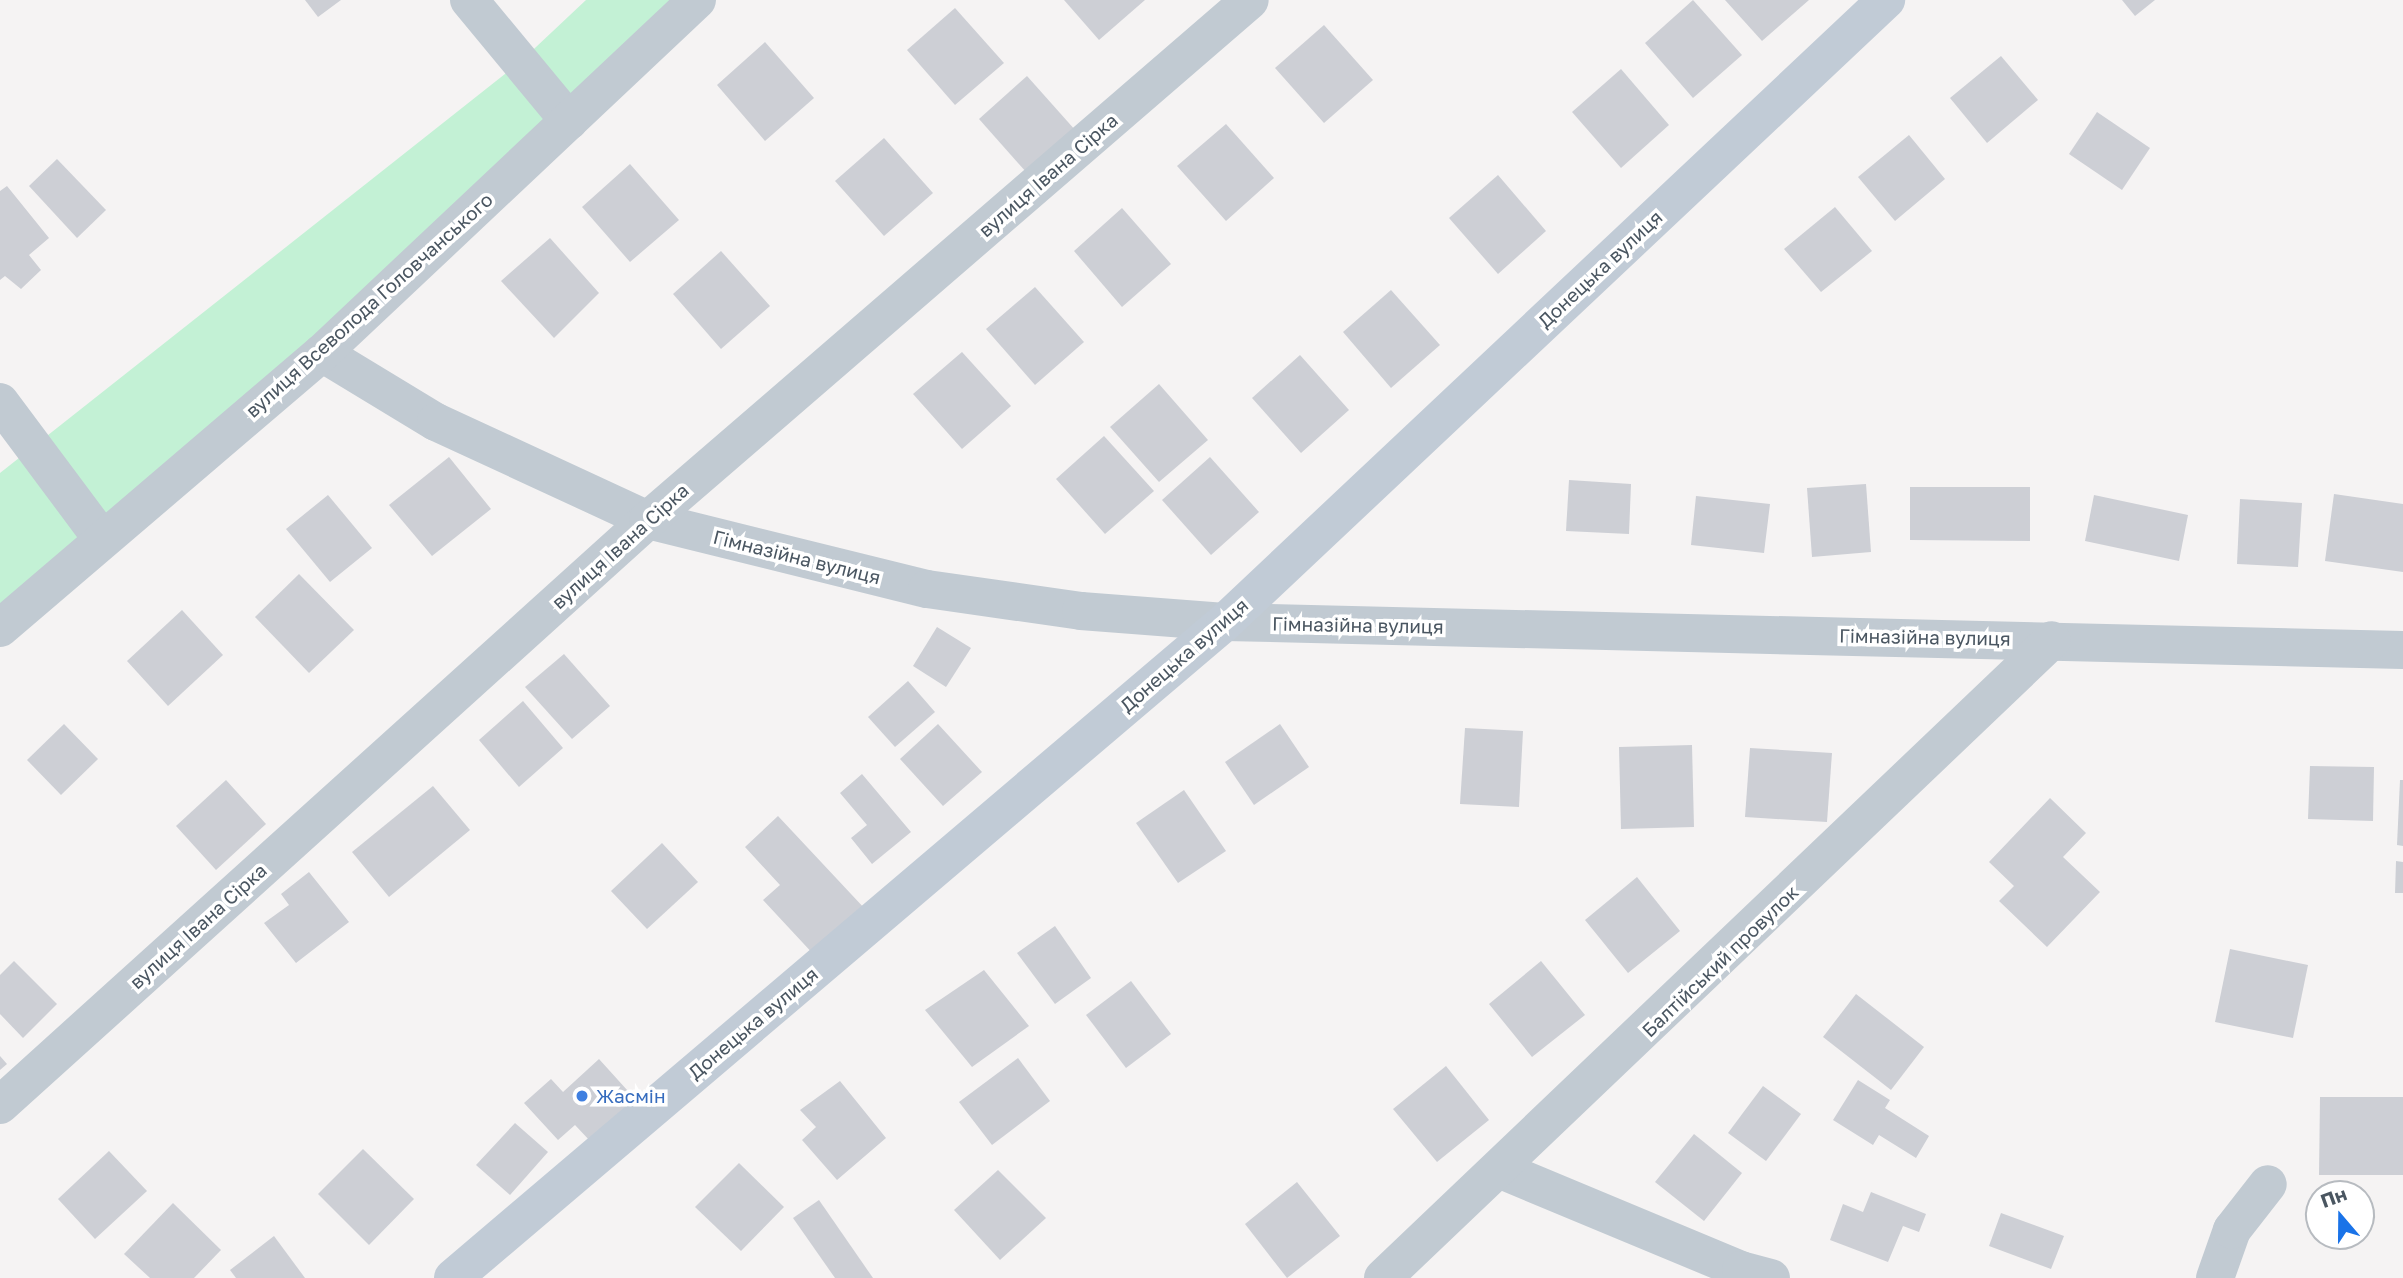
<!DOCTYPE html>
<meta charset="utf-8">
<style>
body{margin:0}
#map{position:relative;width:2403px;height:1278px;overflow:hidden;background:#f5f3f3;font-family:"Golos Text",sans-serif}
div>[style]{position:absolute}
.green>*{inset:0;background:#c3f1d5}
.building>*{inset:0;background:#cdcfd5}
.street>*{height:38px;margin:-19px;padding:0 19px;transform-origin:19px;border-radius:19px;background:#c1cad2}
.secondary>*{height:38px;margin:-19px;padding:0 19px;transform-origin:19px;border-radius:19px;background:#c1cbd6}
.dots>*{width:19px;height:19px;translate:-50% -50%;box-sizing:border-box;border:4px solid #fff;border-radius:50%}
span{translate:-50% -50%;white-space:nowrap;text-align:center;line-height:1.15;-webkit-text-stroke:7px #fff;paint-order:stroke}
.street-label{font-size:19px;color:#4a5661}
.shop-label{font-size:19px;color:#366cbe}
.left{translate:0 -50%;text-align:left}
.north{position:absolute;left:2305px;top:1180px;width:70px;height:70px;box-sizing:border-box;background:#fff;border:2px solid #b7bbc0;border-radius:50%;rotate:340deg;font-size:19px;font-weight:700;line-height:28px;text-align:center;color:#4a5661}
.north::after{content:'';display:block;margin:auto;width:24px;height:32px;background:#1a73e8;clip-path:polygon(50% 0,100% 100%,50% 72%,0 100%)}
</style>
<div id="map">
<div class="green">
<div style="clip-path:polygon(586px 0,697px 0,0 628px,0 473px,519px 63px)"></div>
</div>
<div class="building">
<div style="clip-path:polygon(305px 0,341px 0,318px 17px)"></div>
<div style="clip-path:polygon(1064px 0,1145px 0,1099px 40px)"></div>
<div style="clip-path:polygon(1693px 0,1742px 55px,1693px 98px,1645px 43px)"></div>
<div style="clip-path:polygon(1725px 0,1809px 0,1762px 41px)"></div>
<div style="clip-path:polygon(2122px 0,2155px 0,2135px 16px)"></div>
<div style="clip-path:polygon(955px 8px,1004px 63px,955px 105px,907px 50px)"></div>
<div style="clip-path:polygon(1324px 25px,1373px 80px,1324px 123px,1275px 68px)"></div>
<div style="clip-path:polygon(765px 42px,814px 98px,765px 141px,717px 85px)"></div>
<div style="clip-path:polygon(2001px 56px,2038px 100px,1987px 143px,1950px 98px)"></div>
<div style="clip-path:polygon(1621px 69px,1669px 125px,1621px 168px,1572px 112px)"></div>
<div style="clip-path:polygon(1027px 76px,1076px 131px,1027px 173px,979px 119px)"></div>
<div style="clip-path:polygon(2097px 112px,2150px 148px,2122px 190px,2069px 154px)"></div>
<div style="clip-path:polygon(1226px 124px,1274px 178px,1226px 221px,1177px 166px)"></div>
<div style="clip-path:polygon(1909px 135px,1945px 179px,1895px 221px,1858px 177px)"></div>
<div style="clip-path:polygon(884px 138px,933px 193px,884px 236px,835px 181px)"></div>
<div style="clip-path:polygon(57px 159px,106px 210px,77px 238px,29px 186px)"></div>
<div style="clip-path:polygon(630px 164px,679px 220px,630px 262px,582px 207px)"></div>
<div style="clip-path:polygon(1498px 175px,1546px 231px,1498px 274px,1449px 218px)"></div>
<div style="clip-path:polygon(7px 186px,49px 238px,29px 255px,41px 270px,21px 289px,5px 276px,0 280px,0 191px)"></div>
<div style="clip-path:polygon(1835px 207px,1872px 251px,1821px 292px,1784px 249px)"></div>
<div style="clip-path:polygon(1122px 208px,1171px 264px,1122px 307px,1074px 251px)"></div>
<div style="clip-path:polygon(550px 238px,599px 293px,554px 338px,501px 281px)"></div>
<div style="clip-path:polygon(721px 251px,770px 306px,721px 349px,673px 294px)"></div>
<div style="clip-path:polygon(1035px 287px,1084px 342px,1035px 385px,986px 329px)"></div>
<div style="clip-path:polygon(1391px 290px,1440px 345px,1391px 388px,1343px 332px)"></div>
<div style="clip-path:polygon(962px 352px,1011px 406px,962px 449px,913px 394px)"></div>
<div style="clip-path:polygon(1300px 355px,1349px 410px,1301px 453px,1252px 398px)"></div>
<div style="clip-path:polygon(1159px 384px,1208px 440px,1159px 482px,1110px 427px)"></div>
<div style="clip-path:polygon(1104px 436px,1154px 491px,1105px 534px,1056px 479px)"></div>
<div style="clip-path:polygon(449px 457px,491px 509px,432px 556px,389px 505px)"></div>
<div style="clip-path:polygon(1210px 457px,1259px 512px,1211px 555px,1162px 500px)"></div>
<div style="clip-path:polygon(1569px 480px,1631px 484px,1629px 534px,1566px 531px)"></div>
<div style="clip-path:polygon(1866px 484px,1871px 552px,1812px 557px,1807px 488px)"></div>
<div style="clip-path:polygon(1910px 487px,2030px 487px,2030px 541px,1910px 540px)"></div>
<div style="clip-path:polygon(2334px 494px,2403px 504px,2403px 572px,2325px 561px)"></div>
<div style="clip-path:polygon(328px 495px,372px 548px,330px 582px,286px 529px)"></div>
<div style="clip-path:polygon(2094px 495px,2188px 515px,2179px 561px,2085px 541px)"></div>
<div style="clip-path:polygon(1696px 496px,1770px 504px,1764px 553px,1691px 545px)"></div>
<div style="clip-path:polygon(2240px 499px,2302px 503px,2298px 567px,2237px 564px)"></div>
<div style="clip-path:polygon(299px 574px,354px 630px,309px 673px,255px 617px)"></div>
<div style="clip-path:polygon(182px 610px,223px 655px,168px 706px,127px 661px)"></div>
<div style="clip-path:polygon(937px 627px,971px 648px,946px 687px,913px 666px)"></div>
<div style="clip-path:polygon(564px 654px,610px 706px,572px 739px,525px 687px)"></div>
<div style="clip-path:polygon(908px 681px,935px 712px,895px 747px,868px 717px)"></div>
<div style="clip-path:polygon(523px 701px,563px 748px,519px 787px,479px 740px)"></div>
<div style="clip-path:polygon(64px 724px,98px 759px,61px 795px,27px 760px)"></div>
<div style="clip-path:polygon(938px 724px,982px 772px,943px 806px,900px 759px)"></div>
<div style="clip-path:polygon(1280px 724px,1309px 767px,1254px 805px,1225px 762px)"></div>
<div style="clip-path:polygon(1465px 728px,1523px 731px,1519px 807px,1460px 804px)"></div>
<div style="clip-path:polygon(1692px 745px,1694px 827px,1621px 829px,1619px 747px)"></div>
<div style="clip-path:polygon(1750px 748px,1832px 753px,1827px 822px,1745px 817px)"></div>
<div style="clip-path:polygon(2310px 766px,2374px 767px,2373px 821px,2308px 819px)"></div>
<div style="clip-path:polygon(862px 774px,911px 832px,872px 864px,851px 838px,867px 825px,840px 793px)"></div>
<div style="clip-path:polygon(226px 780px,266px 824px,216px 870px,176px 826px)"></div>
<div style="clip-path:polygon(2400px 780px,2403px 780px,2403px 846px,2397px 845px)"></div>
<div style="clip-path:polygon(433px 786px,470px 830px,389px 897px,352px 852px)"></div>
<div style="clip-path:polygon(1184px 790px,1226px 851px,1178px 883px,1136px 823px)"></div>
<div style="clip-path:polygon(2050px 798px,2086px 833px,2063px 857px,2100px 892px,2047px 947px,1999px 901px,2014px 886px,1989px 862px)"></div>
<div style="clip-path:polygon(778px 816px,866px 910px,816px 957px,763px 900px,780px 885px,745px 847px)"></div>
<div style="clip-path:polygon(662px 843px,698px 882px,647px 929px,611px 891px)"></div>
<div style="clip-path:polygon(2396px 861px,2403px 862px,2403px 893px,2395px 893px)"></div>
<div style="clip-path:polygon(309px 872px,349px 922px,296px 963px,264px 923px,289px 905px,281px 894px)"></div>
<div style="clip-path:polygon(1637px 877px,1680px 931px,1628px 973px,1585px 920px)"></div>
<div style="clip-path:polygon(1055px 926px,1091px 978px,1055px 1004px,1017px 953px)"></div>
<div style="clip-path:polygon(2230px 949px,2308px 965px,2293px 1038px,2215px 1022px)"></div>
<div style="clip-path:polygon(14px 961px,57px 1004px,23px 1038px,0 1014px,0 975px)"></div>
<div style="clip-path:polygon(1541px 961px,1585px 1015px,1532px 1057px,1489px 1004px)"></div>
<div style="clip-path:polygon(984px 970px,1029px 1026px,972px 1067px,925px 1010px)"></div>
<div style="clip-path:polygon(1131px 981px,1171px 1034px,1126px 1068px,1086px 1015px)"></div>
<div style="clip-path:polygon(1856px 994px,1924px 1047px,1891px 1090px,1823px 1037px)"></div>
<div style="clip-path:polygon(0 1056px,7px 1064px,0 1070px)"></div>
<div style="clip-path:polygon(1018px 1058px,1050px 1101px,992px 1145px,959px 1102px)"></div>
<div style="clip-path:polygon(599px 1059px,637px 1101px,591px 1142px,575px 1125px,558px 1140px,524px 1103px,551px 1079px,563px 1092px)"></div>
<div style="clip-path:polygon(1446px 1066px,1489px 1120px,1437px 1162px,1393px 1109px)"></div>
<div style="clip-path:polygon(1858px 1080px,1890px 1100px,1885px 1108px,1929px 1136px,1916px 1158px,1879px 1135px,1873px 1145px,1833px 1120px)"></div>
<div style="clip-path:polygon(840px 1081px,886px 1138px,837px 1180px,802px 1140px,816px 1127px,800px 1110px)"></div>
<div style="clip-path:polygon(1763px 1086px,1801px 1114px,1766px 1161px,1728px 1133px)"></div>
<div style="clip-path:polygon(2320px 1097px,2403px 1097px,2403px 1175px,2319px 1175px)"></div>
<div style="clip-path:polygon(515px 1123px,548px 1152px,510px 1195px,476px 1165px)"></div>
<div style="clip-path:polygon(1694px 1134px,1742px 1173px,1704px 1221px,1655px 1182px)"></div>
<div style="clip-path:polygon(363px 1149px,414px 1199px,369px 1245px,318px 1194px)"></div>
<div style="clip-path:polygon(109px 1151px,147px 1191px,95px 1239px,58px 1199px)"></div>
<div style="clip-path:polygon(739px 1163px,784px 1207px,741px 1251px,695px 1207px)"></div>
<div style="clip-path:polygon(998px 1170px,1046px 1218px,1000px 1260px,954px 1210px)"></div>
<div style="clip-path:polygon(1297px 1182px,1340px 1236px,1287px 1278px,1245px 1224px)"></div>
<div style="clip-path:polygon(1871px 1192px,1926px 1214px,1919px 1232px,1903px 1226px,1888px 1262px,1830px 1240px,1843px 1204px,1863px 1212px)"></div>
<div style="clip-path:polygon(819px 1200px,873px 1278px,835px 1278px,793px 1218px)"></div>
<div style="clip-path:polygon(173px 1203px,221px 1250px,194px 1278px,150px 1278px,124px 1254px)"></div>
<div style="clip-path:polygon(2001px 1213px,2064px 1236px,2051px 1269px,1989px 1246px)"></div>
<div style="clip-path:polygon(274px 1236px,305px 1278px,236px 1278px,230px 1270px)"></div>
</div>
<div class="street">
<div style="left:469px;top:0;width:157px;rotate:50.4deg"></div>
<div style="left:322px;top:353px;width:133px;rotate:31.2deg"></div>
<div style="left:436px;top:422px;width:234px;rotate:24.8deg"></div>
<div style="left:648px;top:520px;width:287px;rotate:13.9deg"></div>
<div style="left:927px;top:589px;width:156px;rotate:8.1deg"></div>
<div style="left:1081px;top:611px;width:144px;rotate:4.4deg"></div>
<div style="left:1225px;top:622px;width:1178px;rotate:1.36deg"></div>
<div style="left:0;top:402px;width:171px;rotate:53.3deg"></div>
<div style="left:0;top:628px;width:423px;rotate:-40.5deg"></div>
<div style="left:322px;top:353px;width:515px;rotate:-43.27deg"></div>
<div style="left:0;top:1105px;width:873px;rotate:-42.08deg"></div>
<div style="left:648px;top:520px;width:795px;rotate:-40.82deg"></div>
<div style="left:1501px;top:1170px;width:260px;rotate:22.6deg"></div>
<div style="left:1741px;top:1270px;width:31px;rotate:15deg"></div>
<div style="left:1383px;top:1278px;width:924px;rotate:-43.64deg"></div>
<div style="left:2215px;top:1278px;width:51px;rotate:-70.5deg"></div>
<div style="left:2232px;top:1230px;width:58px;rotate:-52deg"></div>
</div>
<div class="secondary">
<div style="left:453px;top:1278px;width:1013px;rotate:-40.36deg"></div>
<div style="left:1225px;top:622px;width:908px;rotate:-43.26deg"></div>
</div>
<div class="dots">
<div style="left:582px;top:1096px;background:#3f7fe0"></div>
</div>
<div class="street-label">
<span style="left:1048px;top:175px;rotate:-41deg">вулиця Івана Сірка</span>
<span style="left:1600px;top:269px;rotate:-43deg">Донецька вулиця</span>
<span style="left:369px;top:305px;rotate:-42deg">вулиця Всеволода Головчанського</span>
<span style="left:620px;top:546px;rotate:-42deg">вулиця Івана Сірка</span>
<span style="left:797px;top:557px;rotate:14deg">Гімназійна вулиця</span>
<span style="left:1358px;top:625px;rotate:1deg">Гімназійна вулиця</span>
<span style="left:1925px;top:637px;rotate:1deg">Гімназійна вулиця</span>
<span style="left:1184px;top:655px;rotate:-41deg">Донецька вулиця</span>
<span style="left:198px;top:926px;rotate:-42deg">вулиця Івана Сірка</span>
<span style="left:1720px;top:961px;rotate:-44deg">Балтійський провулок</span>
<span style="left:753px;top:1023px;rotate:-40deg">Донецька вулиця</span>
</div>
<div class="shop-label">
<span class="left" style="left:596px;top:1096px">Жасмін</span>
</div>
<div class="north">Пн</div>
</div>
